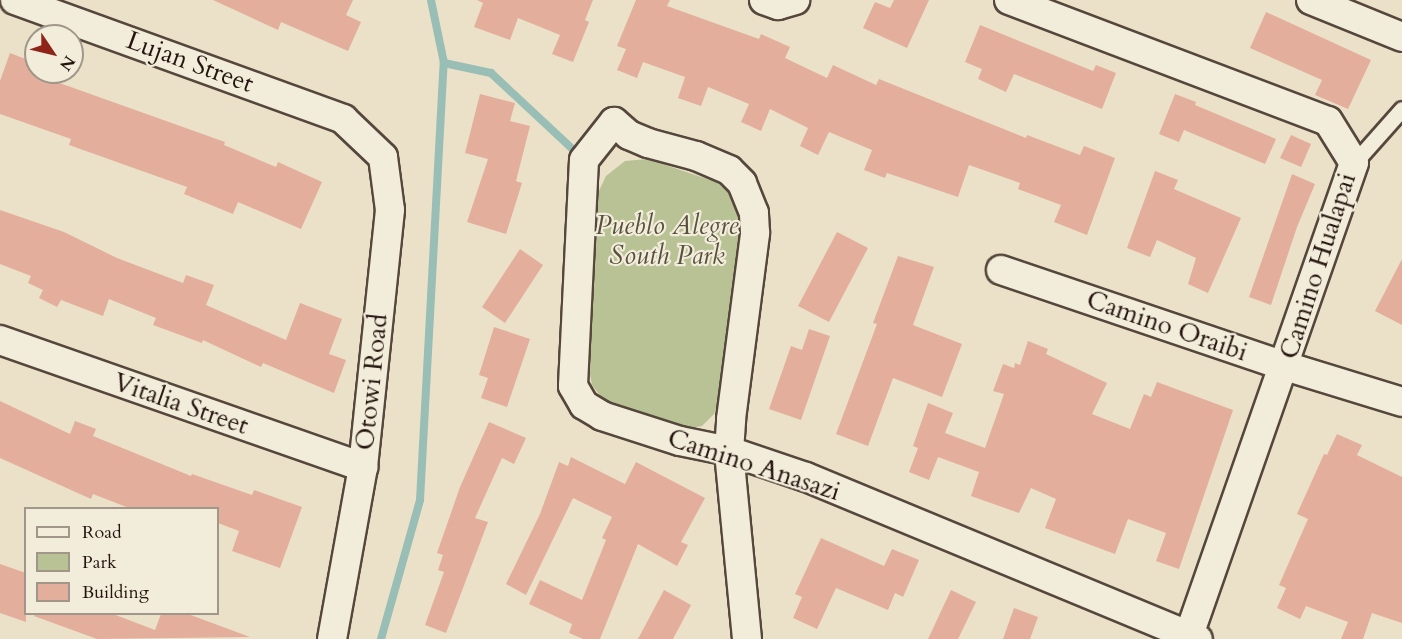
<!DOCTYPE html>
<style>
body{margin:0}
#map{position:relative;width:1402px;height:639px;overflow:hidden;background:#ebe1c8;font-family:Cardo,serif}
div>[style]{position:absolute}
.green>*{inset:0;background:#b8c295}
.stream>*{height:8px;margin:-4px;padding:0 4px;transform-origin:4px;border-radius:4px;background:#98beb6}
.building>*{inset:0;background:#e3af9c}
.roads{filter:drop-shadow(2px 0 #56473c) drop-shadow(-2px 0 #56473c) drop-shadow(0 2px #56473c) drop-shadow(0 -2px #56473c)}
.service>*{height:15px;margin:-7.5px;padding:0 7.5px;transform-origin:7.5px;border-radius:7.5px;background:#f2ecdb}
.minor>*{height:28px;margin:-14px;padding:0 14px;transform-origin:14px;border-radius:14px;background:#f2ecdb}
span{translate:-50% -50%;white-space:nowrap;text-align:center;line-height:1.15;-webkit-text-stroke:4.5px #f2ecdb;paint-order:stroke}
.street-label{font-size:26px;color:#24140d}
.park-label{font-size:26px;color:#58513d;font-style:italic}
.legend{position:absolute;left:24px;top:507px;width:195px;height:108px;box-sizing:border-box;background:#f2ecdb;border:2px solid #a09689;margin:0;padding:8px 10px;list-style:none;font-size:18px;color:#24140d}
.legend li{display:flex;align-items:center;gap:12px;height:30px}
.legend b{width:30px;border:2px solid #a09689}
.north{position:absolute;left:24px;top:24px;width:60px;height:60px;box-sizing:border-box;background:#f2ecdb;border:2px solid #a09689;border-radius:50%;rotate:125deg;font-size:16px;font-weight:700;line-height:24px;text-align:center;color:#24140d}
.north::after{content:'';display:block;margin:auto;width:21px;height:27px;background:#8f2418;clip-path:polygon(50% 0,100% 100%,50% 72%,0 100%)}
</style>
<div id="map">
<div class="green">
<div style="clip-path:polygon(648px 159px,716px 182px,729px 193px,738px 208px,741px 226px,720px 398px,714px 414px,702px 426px,686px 429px,619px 410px,605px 402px,592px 385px,588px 364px,597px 195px,606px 176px,625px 161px)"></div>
</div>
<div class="stream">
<div style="left:444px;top:63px;width:48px;rotate:12deg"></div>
<div style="left:491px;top:73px;width:123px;rotate:43deg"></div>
<div style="left:381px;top:639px;width:144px;rotate:-74.3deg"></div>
<div style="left:420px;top:500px;width:438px;rotate:-86.9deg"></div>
<div style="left:444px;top:63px;width:64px;rotate:-101.7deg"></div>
</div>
<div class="building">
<div style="clip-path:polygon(213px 0,353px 0,346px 15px,361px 22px,348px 51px,281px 22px,278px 30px)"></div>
<div style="clip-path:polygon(477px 0,593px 0,585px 20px,589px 22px,573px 62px,552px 54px,560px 35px,518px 18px,510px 40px,474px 27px,483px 3px)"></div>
<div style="clip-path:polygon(636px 0,670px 0,667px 6px,759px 39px,761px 34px,790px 47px,785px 58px,827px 78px,833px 65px,876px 85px,879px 79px,1026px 138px,1027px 135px,1080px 155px,1084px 146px,1115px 158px,1087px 235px,1054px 222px,1061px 205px,1018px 189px,1020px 183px,969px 165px,958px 197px,887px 173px,885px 178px,864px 170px,872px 150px,829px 132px,818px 155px,800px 146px,808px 128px,770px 109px,761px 131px,741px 122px,749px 104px,708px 87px,701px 106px,678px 98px,685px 77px,643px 62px,637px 78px,617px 70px,626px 49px,617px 46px)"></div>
<div style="clip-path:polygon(894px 0,929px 0,907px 48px,863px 28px,875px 2px,890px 8px)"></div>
<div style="clip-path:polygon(1266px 12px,1371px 60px,1348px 109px,1315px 95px,1322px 80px,1250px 48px)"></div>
<div style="clip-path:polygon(980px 25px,1093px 71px,1096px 65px,1116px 73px,1102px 109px,1014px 74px,1006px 92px,978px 79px,982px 69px,965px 62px)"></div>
<div style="clip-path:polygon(10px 53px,36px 63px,36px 72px,55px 79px,54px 81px,225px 142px,224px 145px,276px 167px,278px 162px,322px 182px,301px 229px,238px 202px,233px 214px,184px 194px,187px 187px,69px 145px,71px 139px,0 114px,0 81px)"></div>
<div style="clip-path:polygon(480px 94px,515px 103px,510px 121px,530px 126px,516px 181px,522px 183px,506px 234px,467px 222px,488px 159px,465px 153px)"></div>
<div style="clip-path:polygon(1175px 94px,1196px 102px,1195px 105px,1276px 139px,1265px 164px,1184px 130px,1179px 142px,1159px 134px)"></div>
<div style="clip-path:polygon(1291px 135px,1311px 144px,1301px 167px,1280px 158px)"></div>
<div style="clip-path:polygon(1155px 171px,1178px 180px,1174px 189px,1241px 218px,1208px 293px,1188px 284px,1196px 258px,1157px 240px,1150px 257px,1127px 248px)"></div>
<div style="clip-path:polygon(1292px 174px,1315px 184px,1297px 227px,1271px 305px,1249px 297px)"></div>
<div style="clip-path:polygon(0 210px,64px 232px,117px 258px,183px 283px,186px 275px,214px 285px,206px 305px,286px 340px,300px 303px,342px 319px,329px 354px,346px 360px,334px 393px,263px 363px,261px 367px,203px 340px,202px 343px,153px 325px,156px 318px,109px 299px,103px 316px,61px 300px,57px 307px,39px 298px,43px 290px,28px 283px,31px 276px,0 264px)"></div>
<div style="clip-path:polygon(837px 232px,868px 248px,829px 322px,798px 306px)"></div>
<div style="clip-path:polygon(520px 249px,543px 265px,505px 323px,482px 307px)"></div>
<div style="clip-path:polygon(898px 256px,934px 267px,913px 325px,962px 344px,942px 397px,893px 378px,868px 446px,836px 434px,877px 324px,873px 323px)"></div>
<div style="clip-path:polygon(1402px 259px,1402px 325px,1375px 311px)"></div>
<div style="clip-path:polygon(494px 327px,530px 339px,507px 407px,481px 398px,488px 378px,479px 375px)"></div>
<div style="clip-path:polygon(809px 329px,830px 336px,801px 420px,769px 409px,791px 346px,802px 350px)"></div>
<div style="clip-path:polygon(1028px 341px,1048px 349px,1046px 354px,1107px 383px,1092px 414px,1130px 429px,1144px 394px,1151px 397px,1157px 382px,1233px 410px,1179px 569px,1156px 561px,1166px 533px,1128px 519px,1115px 554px,1045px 528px,1056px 499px,1031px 488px,1019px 513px,971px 496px,979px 472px,938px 457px,929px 480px,909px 472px,918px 448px,913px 446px,928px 403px,953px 413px,945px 433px,985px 448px,1004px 394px,993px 391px,1003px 364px,1014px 368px,1015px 363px,1020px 365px)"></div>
<div style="clip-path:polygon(0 401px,70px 434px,75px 421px,96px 429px,93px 436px,191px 476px,192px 474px,252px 495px,254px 490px,302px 507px,280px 568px,232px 551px,239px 531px,218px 523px,218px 508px,129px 508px,93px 494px,91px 499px,0 458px)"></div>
<div style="clip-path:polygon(489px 422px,526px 438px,514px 464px,502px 458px,475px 518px,488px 522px,446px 633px,425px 625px,444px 572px,438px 570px,443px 555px,437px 553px,460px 487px)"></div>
<div style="clip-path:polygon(1337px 434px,1362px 445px,1357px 455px,1402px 477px,1402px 623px,1372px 613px,1363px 639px,1341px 639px,1348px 622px,1306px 606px,1300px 619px,1277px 608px,1286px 588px,1279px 585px,1308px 519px,1297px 514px,1324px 454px,1327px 455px)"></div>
<div style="clip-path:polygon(571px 457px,625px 484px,636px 462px,705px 498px,681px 542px,688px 545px,677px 566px,638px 544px,600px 639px,583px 639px,569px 633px,572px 624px,529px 604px,540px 580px,582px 600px,606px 540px,602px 538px,612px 517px,573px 498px,526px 595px,506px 584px,540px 514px,559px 462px,568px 466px)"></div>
<div style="clip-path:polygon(821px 538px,884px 566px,892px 549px,919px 560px,903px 597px,895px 593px,888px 610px,836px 588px,817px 629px,793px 618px,802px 597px,795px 594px)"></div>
<div style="clip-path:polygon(0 564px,26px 573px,26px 622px,0 613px)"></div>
<div style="clip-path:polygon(664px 590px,691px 605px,673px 639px,638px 639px)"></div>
<div style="clip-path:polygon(951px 590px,976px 602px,958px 639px,928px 639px)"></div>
<div style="clip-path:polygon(1014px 608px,1038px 617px,1030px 639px,1003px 639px)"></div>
<div style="clip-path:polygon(35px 614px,113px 614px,155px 630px,161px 614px,188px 614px,250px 637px,97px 639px,34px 616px)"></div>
</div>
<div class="roads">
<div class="service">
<div style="left:1354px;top:163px;width:72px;rotate:-48.4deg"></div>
</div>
<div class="minor">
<div style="left:15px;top:0;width:349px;rotate:19.9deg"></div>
<div style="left:343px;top:119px;width:55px;rotate:43.5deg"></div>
<div style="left:383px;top:157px;width:53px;rotate:82.5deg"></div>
<div style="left:390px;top:210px;width:258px;rotate:96deg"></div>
<div style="left:363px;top:467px;width:175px;rotate:100.2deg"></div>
<div style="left:764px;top:0;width:15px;rotate:20deg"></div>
<div style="left:778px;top:5px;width:18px;rotate:-16deg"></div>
<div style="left:1009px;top:0;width:341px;rotate:20.8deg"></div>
<div style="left:1328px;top:121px;width:49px;rotate:58.2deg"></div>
<div style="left:1354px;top:163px;width:500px;rotate:109.27deg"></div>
<div style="left:1311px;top:0;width:98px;rotate:22.1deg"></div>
<div style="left:1001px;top:270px;width:300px;rotate:18.7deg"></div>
<div style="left:1285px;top:366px;width:122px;rotate:17.1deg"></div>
<div style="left:0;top:340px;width:385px;rotate:19.3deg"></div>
<div style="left:747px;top:639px;width:189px;rotate:-95.5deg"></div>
<div style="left:729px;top:451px;width:32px;rotate:-86deg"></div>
<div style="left:731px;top:419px;width:188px;rotate:-82.6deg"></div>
<div style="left:755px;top:233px;width:20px;rotate:-93deg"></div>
<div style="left:754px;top:213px;width:32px;rotate:-112deg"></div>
<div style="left:742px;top:183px;width:18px;rotate:-135deg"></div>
<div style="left:729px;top:170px;width:36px;rotate:-157deg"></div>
<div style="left:696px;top:156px;width:50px;rotate:-164.8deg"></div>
<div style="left:648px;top:143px;width:21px;rotate:-157deg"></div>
<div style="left:629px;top:135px;width:20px;rotate:-139deg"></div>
<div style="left:614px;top:122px;width:48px;rotate:128.3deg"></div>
<div style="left:584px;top:160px;width:226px;rotate:92.8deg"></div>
<div style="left:573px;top:386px;width:22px;rotate:60deg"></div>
<div style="left:584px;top:405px;width:21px;rotate:31deg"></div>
<div style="left:602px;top:416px;width:82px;rotate:17.8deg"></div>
<div style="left:680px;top:441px;width:50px;rotate:11.5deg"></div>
<div style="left:729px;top:451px;width:81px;rotate:18.7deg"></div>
<div style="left:806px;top:477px;width:424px;rotate:22.5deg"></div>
</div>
</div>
<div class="street-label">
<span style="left:190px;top:62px;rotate:20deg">Lujan Street</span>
<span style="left:1318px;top:266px;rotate:-72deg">Camino Hualapai</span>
<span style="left:1167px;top:326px;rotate:19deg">Camino Oraibi</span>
<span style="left:372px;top:382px;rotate:-84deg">Otowi Road</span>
<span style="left:181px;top:404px;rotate:19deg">Vitalia Street</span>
<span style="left:754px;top:465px;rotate:18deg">Camino Anasazi</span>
</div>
<div class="park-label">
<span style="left:667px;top:241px">Pueblo Alegre<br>South Park</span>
</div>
<ul class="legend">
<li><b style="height:8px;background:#f2ecdb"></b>Road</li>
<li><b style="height:16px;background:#b8c295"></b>Park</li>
<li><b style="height:16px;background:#e3af9c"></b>Building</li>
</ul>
<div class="north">N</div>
</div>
